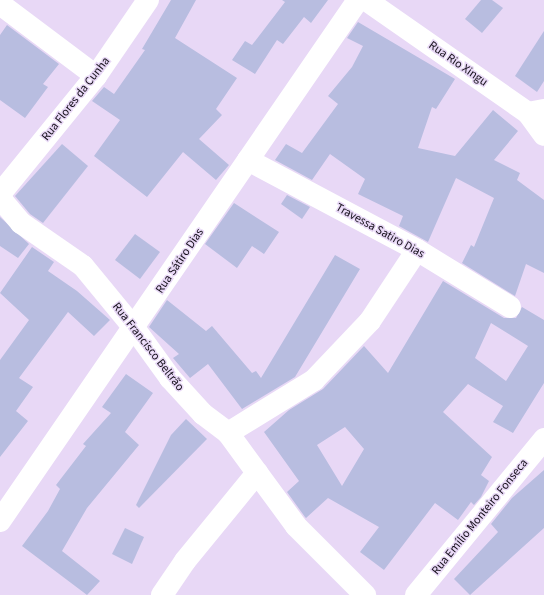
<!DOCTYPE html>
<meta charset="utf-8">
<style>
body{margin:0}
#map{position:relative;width:544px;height:595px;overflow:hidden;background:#e8d8f6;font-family:"Source Sans 3",sans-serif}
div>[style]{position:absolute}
.building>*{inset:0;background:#b8bde0}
.minor>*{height:22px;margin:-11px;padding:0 11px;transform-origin:11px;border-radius:11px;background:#fff}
.secondary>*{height:22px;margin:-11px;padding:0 11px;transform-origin:11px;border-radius:11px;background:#fff}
span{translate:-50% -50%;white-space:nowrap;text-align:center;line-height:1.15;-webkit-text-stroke:3px #e8d8f6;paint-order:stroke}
.street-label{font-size:12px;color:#15101a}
</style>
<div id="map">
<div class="building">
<div style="clip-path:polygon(171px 0,196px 0,175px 38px,237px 78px,216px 109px,222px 115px,199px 139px,229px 165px,216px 180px,183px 152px,147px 197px,94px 156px,120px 120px,92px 101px,104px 87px,114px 94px,145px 50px,142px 49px)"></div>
<div style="clip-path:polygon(282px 0,328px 0,311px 23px,304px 17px,283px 44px,277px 40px,255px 74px,232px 60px,245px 41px,252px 45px,285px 2px)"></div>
<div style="clip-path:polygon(481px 0,492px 0,503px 8px,482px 33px,465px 19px)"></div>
<div style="clip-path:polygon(358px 22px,455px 79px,436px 109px,432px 107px,418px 148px,455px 156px,493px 110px,518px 131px,494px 160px,520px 173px,517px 180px,544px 200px,544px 273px,526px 264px,515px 296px,462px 263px,471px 245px,474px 247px,494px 198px,456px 178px,428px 242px,399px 226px,403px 216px,358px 194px,365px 179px,330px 154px,312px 180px,275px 160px,286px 144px,302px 153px,338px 104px,328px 96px,352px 67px,363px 46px,347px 38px)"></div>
<div style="clip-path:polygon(7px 25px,59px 64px,43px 84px,48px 87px,25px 118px,0 100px,0 35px)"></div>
<div style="clip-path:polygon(544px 31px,544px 81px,537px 92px,515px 76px)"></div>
<div style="clip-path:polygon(62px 144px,88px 166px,43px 223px,30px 214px,15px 196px)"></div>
<div style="clip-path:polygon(287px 195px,310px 207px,302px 219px,281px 204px)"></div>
<div style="clip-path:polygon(234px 203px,279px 232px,264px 254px,252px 246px,237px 268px,205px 244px)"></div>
<div style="clip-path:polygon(0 217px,29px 244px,18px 258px,0 246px)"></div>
<div style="clip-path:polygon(135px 234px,160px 252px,140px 279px,115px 260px)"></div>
<div style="clip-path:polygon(32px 247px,54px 262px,48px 271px,77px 291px,110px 320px,94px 336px,68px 312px,19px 378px,33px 387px,16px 411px,28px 421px,0 457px,0 360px,29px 320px,0 293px)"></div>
<div style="clip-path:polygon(335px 255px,360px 269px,295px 377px,242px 409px,208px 364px,190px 378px,173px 358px,179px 354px,149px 327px,167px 300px,206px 331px,212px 326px,252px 373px,256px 371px,261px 378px)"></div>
<div style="clip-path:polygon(evenodd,443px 281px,504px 318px,516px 318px,522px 307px,544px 320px,544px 383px,513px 433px,493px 422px,503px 406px,468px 384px,443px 412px,492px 457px,481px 475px,489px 481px,481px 497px,474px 505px,471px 502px,458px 520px,435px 503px,384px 570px,360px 552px,379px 527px,328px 498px,306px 518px,305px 517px,287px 492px,299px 481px,264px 432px,289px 410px,323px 389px,364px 346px,388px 373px,443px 281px,491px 323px,528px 346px,506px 381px,475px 358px,491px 323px,443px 281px,345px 427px,364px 449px,342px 486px,317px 445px,345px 427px)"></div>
<div style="clip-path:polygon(126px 374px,153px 393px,125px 432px,139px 445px,87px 508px,62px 551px,100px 581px,87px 595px,22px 546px,48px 511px,60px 489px,56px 485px,86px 446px,83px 444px,111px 413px,102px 407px)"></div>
<div style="clip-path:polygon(186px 419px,207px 439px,139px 508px,136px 505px,171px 435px)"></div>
<div style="clip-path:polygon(544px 470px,544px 528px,470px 595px,454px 579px,498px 532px,491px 524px,512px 498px)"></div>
<div style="clip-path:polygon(125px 528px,144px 537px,132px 564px,112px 554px)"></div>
</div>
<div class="minor">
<div style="left:0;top:4px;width:120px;rotate:36.9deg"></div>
<div style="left:528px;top:113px;width:16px;rotate:-11deg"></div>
<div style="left:248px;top:160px;width:191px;rotate:28deg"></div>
<div style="left:417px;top:250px;width:109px;rotate:31.5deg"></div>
<div style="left:0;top:194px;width:152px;rotate:-50.9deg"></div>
<div style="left:96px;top:76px;width:92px;rotate:-55.6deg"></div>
<div style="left:0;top:198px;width:33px;rotate:50deg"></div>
<div style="left:21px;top:223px;width:75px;rotate:34.7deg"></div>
<div style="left:83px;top:266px;width:80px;rotate:50.6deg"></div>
<div style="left:134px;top:328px;width:62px;rotate:54.2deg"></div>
<div style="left:170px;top:378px;width:49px;rotate:47.5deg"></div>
<div style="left:203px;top:414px;width:31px;rotate:37deg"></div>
<div style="left:228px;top:433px;width:115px;rotate:53.8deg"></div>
<div style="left:296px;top:526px;width:98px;rotate:45deg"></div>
<div style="left:228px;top:433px;width:101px;rotate:-31.6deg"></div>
<div style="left:314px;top:380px;width:81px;rotate:-46.5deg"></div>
<div style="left:370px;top:321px;width:85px;rotate:-56.5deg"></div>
<div style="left:0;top:521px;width:632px;rotate:-55.51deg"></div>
<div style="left:162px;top:595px;width:41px;rotate:-55.9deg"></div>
<div style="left:185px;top:561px;width:114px;rotate:-50.7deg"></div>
</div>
<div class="secondary">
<div style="left:366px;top:0;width:198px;rotate:34.9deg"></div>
<div style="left:528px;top:113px;width:27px;rotate:54deg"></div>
<div style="left:416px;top:595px;width:202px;rotate:-50.6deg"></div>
</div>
<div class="street-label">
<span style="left:458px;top:64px;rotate:35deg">Rua Rio Xingu</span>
<span style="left:76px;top:99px;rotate:-52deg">Rua Flores da Cunha</span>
<span style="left:380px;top:231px;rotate:29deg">Travessa Satiro Dias</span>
<span style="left:180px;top:261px;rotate:-56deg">Rua Sátiro Dias</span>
<span style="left:148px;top:347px;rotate:52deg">Rua Francisco Beltrão</span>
<span style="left:480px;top:517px;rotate:-51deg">Rua Emílio Monteiro Fonseca</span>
</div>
</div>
